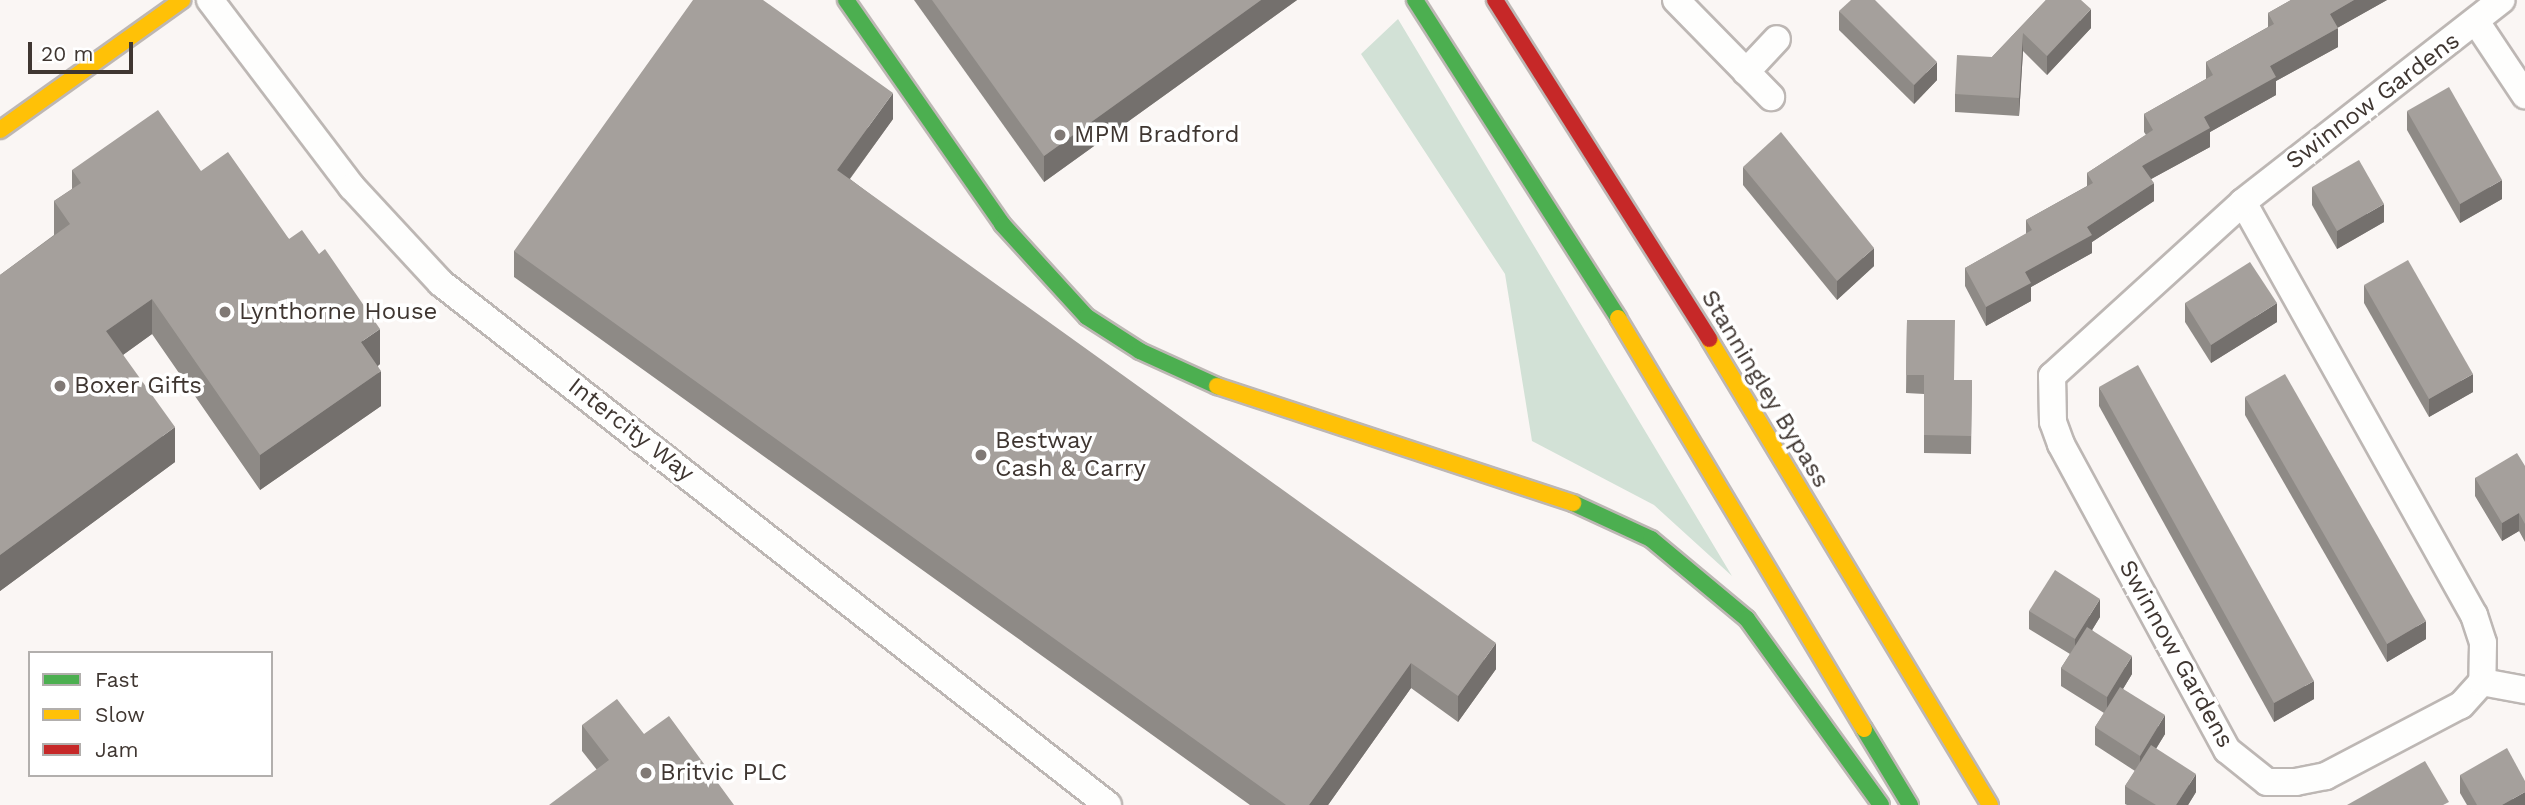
<!DOCTYPE html>
<style>
body{margin:0}
#map{position:relative;width:2525px;height:805px;overflow:hidden;background:#faf6f4;font-family:"Work Sans",sans-serif}
div>[style]{position:absolute}
.green>*{inset:0;background:#d2e1d6}
.roads{filter:drop-shadow(2px 0 #bdb7b4) drop-shadow(-2px 0 #bdb7b4) drop-shadow(0 2px #bdb7b4) drop-shadow(0 -2px #bdb7b4)}
.street>*{height:26px;margin:-13px;padding:0 13px;transform-origin:13px;border-radius:13px;background:#fefefd}
.fast>*{height:16px;margin:-8px;padding:0 8px;transform-origin:8px;border-radius:8px;background:#4caf50}
.slow>*{height:16px;margin:-8px;padding:0 8px;transform-origin:8px;border-radius:8px;background:#ffc107}
.jam>*{height:16px;margin:-8px;padding:0 8px;transform-origin:8px;border-radius:8px;background:#c62828}
.wall>*{inset:0;background:#8e8a86}
.shaded-wall>*{inset:0;background:#74706d}
.building>*{inset:0;background:#a5a09c}
.dots>*{width:19px;height:19px;translate:-50% -50%;box-sizing:border-box;border:4px solid #fff;border-radius:50%}
span{translate:-50% -50%;white-space:nowrap;text-align:center;line-height:1.15;-webkit-text-stroke:7px #fff;paint-order:stroke}
.street-label{font-size:24px;color:#3f3631}
.poi-label{font-size:24px;color:#3f3631}
.left{translate:0 -50%;text-align:left}
.legend{position:absolute;left:28px;top:651px;width:245px;height:126px;box-sizing:border-box;background:#fff;border:2px solid #b2afad;margin:0;padding:9px 12px;list-style:none;font-size:21px;color:#3f3631}
.legend li{display:flex;align-items:center;gap:14px;height:35px}
.legend b{width:35px;border:2px solid #b2afad}
.scale{position:absolute;left:28px;top:42px;width:105px;height:32px;box-sizing:border-box;border:4px solid #3f3631;border-top:0;padding-left:9px;font-size:21px;line-height:24px;white-space:nowrap;color:#3f3631;-webkit-text-stroke:5px #fff;paint-order:stroke}
</style>
<div id="map">
<div class="green">
<div style="clip-path:polygon(1398px 19px,1732px 576px,1654px 505px,1532px 441px,1505px 274px,1361px 54px)"></div>
</div>
<div class="roads">
<div class="street">
<div style="left:210px;top:0;width:235px;rotate:52.8deg"></div>
<div style="left:352px;top:187px;width:131px;rotate:47.2deg"></div>
<div style="left:441px;top:283px;width:847px;rotate:38.05deg"></div>
<div style="left:1676px;top:0;width:136px;rotate:45.6deg"></div>
<div style="left:2477px;top:23px;width:87px;rotate:56.3deg"></div>
<div style="left:1746px;top:72px;width:45px;rotate:-46.8deg"></div>
<div style="left:2243px;top:202px;width:473px;rotate:60.8deg"></div>
<div style="left:2474px;top:615px;width:29px;rotate:72deg"></div>
<div style="left:2483px;top:643px;width:39px;rotate:91deg"></div>
<div style="left:2482px;top:682px;width:31px;rotate:132deg"></div>
<div style="left:2461px;top:705px;width:153px;rotate:152.3deg"></div>
<div style="left:2326px;top:776px;width:31px;rotate:169deg"></div>
<div style="left:2296px;top:782px;width:29px;rotate:180deg"></div>
<div style="left:2267px;top:782px;width:51px;rotate:-141.3deg"></div>
<div style="left:2227px;top:750px;width:348px;rotate:-118.5deg"></div>
<div style="left:2061px;top:444px;width:23px;rotate:-110deg"></div>
<div style="left:2053px;top:422px;width:46px;rotate:-91.2deg"></div>
<div style="left:2052px;top:376px;width:258px;rotate:-42.3deg"></div>
<div style="left:2243px;top:202px;width:328px;rotate:-38deg"></div>
<div style="left:2482px;top:682px;width:44px;rotate:10.5deg"></div>
</div>
<div class="fast">
<div style="left:846px;top:0;width:273px;rotate:55.1deg"></div>
<div style="left:1002px;top:224px;width:126px;rotate:47.6deg"></div>
<div style="left:1087px;top:317px;width:63px;rotate:32.7deg"></div>
<div style="left:1140px;top:351px;width:85px;rotate:24.4deg"></div>
<div style="left:1415px;top:0;width:377px;rotate:57.4deg"></div>
<div style="left:1573px;top:503px;width:86px;rotate:24.8deg"></div>
<div style="left:1651px;top:539px;width:125px;rotate:39.8deg"></div>
<div style="left:1747px;top:619px;width:229px;rotate:54.2deg"></div>
<div style="left:1864px;top:729px;width:89px;rotate:58.8deg"></div>
</div>
<div class="slow">
<div style="left:0;top:130px;width:224px;rotate:-35.5deg"></div>
<div style="left:1618px;top:318px;width:479px;rotate:59.1deg"></div>
<div style="left:1709px;top:339px;width:544px;rotate:58.91deg"></div>
<div style="left:1217px;top:386px;width:375px;rotate:18.2deg"></div>
</div>
<div class="jam">
<div style="left:1495px;top:0;width:401px;rotate:57.7deg"></div>
</div>
</div>
<div class="wall">
<div style="clip-path:polygon(914px 0,1297px 0,1044px 182px)"></div>
<div style="clip-path:polygon(2046px 0,2091px 28px,2047px 75px,2023px 51px,2019px 116px,1955px 112px,1955px 94px,1992px 57px)"></div>
<div style="clip-path:polygon(2291px 0,2387px 0,2337px 28px,2338px 47px,2276px 81px,2276px 95px,2210px 132px,2210px 147px,2151px 179px,2154px 201px,2092px 242px,2092px 253px,2031px 287px,2031px 301px,1986px 326px,1965px 286px,1965px 268px,2026px 234px,2026px 220px,2087px 186px,2087px 173px,2146px 135px,2144px 132px,2144px 114px,2206px 79px,2206px 62px,2268px 27px,2268px 13px)"></div>
<div style="clip-path:polygon(1839px 11px,1937px 80px,1914px 104px,1839px 30px)"></div>
<div style="clip-path:polygon(2407px 111px,2502px 199px,2460px 223px,2407px 130px)"></div>
<div style="clip-path:polygon(893px 119px,850px 179px,1496px 669px,1458px 722px,1411px 688px,1328px 805px,1250px 805px,514px 277px,514px 251px)"></div>
<div style="clip-path:polygon(1743px 167px,1874px 266px,1837px 300px,1743px 185px)"></div>
<div style="clip-path:polygon(72px 170px,201px 171px,289px 239px,380px 364px,378px 366px,381px 406px,260px 490px,152px 334px,123px 355px,175px 462px,0 591px,0 275px,54px 235px,54px 201px,72px 189px)"></div>
<div style="clip-path:polygon(2312px 187px,2384px 222px,2337px 249px,2312px 205px)"></div>
<div style="clip-path:polygon(2364px 285px,2473px 392px,2429px 417px,2364px 303px)"></div>
<div style="clip-path:polygon(2185px 303px,2277px 322px,2211px 363px,2185px 322px)"></div>
<div style="clip-path:polygon(1907px 320px,1954px 380px,1972px 380px,1971px 454px,1924px 453px,1924px 394px,1906px 393px)"></div>
<div style="clip-path:polygon(2099px 387px,2314px 699px,2274px 722px,2099px 406px)"></div>
<div style="clip-path:polygon(2245px 397px,2426px 639px,2387px 662px,2245px 415px)"></div>
<div style="clip-path:polygon(2525px 466px,2525px 542px,2519px 531px,2502px 541px,2475px 496px,2475px 478px)"></div>
<div style="clip-path:polygon(2029px 611px,2100px 617px,2092px 630px,2132px 674px,2123px 689px,2165px 734px,2156px 749px,2196px 792px,2188px 805px,2127px 805px,2125px 804px,2125px 786px,2135px 771px,2095px 745px,2095px 727px,2104px 713px,2061px 686px,2061px 668px,2070px 654px,2029px 629px)"></div>
<div style="clip-path:polygon(582px 725px,644px 734px,597px 770px,582px 751px)"></div>
<div style="clip-path:polygon(2460px 775px,2525px 805px,2467px 805px,2460px 793px)"></div>
</div>
<div class="shaded-wall">
<div style="clip-path:polygon(1261px 0,1297px 0,1044px 182px,1044px 156px)"></div>
<div style="clip-path:polygon(2354px 0,2387px 0,2330px 32px,2330px 14px)"></div>
<div style="clip-path:polygon(2091px 9px,2091px 28px,2047px 75px,2047px 56px)"></div>
<div style="clip-path:polygon(2338px 28px,2338px 47px,2276px 81px,2276px 95px,2210px 132px,2210px 147px,2142px 184px,2142px 166px,2204px 117px,2270px 66px)"></div>
<div style="clip-path:polygon(2023px 33px,2023px 51px,2019px 116px,2019px 98px)"></div>
<div style="clip-path:polygon(1937px 62px,1937px 80px,1914px 104px,1914px 85px)"></div>
<div style="clip-path:polygon(893px 93px,893px 119px,837px 196px,837px 170px)"></div>
<div style="clip-path:polygon(2502px 180px,2502px 199px,2460px 223px,2460px 204px)"></div>
<div style="clip-path:polygon(2154px 183px,2154px 201px,2092px 242px,2092px 253px,2031px 287px,2031px 301px,1986px 326px,1986px 307px,2025px 272px,2087px 227px)"></div>
<div style="clip-path:polygon(2384px 204px,2384px 222px,2337px 249px,2337px 231px)"></div>
<div style="clip-path:polygon(1874px 248px,1874px 266px,1837px 300px,1837px 281px)"></div>
<div style="clip-path:polygon(152px 299px,152px 334px,106px 367px,106px 331px)"></div>
<div style="clip-path:polygon(2277px 303px,2277px 322px,2211px 363px,2211px 345px)"></div>
<div style="clip-path:polygon(380px 329px,380px 364px,361px 377px,361px 342px)"></div>
<div style="clip-path:polygon(381px 371px,381px 406px,260px 490px,260px 455px)"></div>
<div style="clip-path:polygon(2473px 374px,2473px 392px,2429px 417px,2429px 399px)"></div>
<div style="clip-path:polygon(175px 427px,175px 462px,0 591px,0 555px)"></div>
<div style="clip-path:polygon(2519px 513px,2519px 531px,2502px 541px,2502px 523px)"></div>
<div style="clip-path:polygon(2100px 599px,2100px 617px,2075px 658px,2075px 639px)"></div>
<div style="clip-path:polygon(2426px 621px,2426px 639px,2387px 662px,2387px 644px)"></div>
<div style="clip-path:polygon(1496px 643px,1496px 669px,1458px 722px,1458px 696px)"></div>
<div style="clip-path:polygon(2132px 656px,2132px 674px,2107px 715px,2107px 697px)"></div>
<div style="clip-path:polygon(1411px 663px,1411px 688px,1328px 805px,1309px 805px)"></div>
<div style="clip-path:polygon(2314px 681px,2314px 699px,2274px 722px,2274px 703px)"></div>
<div style="clip-path:polygon(2165px 715px,2165px 734px,2140px 774px,2140px 756px)"></div>
<div style="clip-path:polygon(2196px 774px,2196px 792px,2188px 805px,2176px 805px)"></div>
<div style="clip-path:polygon(2525px 792px,2525px 805px,2502px 805px)"></div>
</div>
<div class="building">
<div style="clip-path:polygon(693px 0,763px 0,893px 93px,837px 170px,1496px 643px,1458px 696px,1411px 663px,1309px 805px,1286px 805px,514px 251px)"></div>
<div style="clip-path:polygon(932px 0,1261px 0,1044px 156px)"></div>
<div style="clip-path:polygon(1851px 0,1875px 0,1937px 62px,1914px 85px,1839px 11px)"></div>
<div style="clip-path:polygon(2046px 0,2081px 0,2091px 9px,2047px 56px,2023px 33px,2019px 98px,1955px 94px,1957px 55px,1992px 57px)"></div>
<div style="clip-path:polygon(2291px 0,2354px 0,2330px 14px,2338px 28px,2270px 66px,2276px 77px,2204px 117px,2210px 128px,2142px 166px,2154px 183px,2087px 227px,2092px 235px,2025px 272px,2031px 283px,1986px 307px,1965px 268px,2032px 230px,2026px 220px,2093px 183px,2087px 173px,2153px 130px,2144px 114px,2213px 75px,2206px 62px,2274px 24px,2268px 13px)"></div>
<div style="clip-path:polygon(2449px 87px,2502px 180px,2460px 204px,2407px 111px)"></div>
<div style="clip-path:polygon(158px 110px,201px 171px,228px 152px,289px 239px,302px 230px,319px 254px,325px 249px,380px 329px,361px 342px,381px 371px,260px 455px,152px 299px,106px 331px,175px 427px,0 555px,0 275px,70px 224px,54px 201px,81px 183px,72px 170px)"></div>
<div style="clip-path:polygon(1781px 132px,1874px 248px,1837px 281px,1743px 167px)"></div>
<div style="clip-path:polygon(2359px 160px,2384px 204px,2337px 231px,2312px 187px)"></div>
<div style="clip-path:polygon(2408px 260px,2473px 374px,2429px 399px,2364px 285px)"></div>
<div style="clip-path:polygon(2250px 262px,2277px 303px,2211px 345px,2185px 303px)"></div>
<div style="clip-path:polygon(1907px 320px,1955px 320px,1954px 380px,1972px 380px,1971px 436px,1924px 435px,1924px 375px,1906px 375px)"></div>
<div style="clip-path:polygon(2138px 365px,2314px 681px,2274px 703px,2099px 387px)"></div>
<div style="clip-path:polygon(2285px 374px,2426px 621px,2387px 644px,2245px 397px)"></div>
<div style="clip-path:polygon(2517px 453px,2525px 466px,2525px 524px,2519px 513px,2502px 523px,2475px 478px)"></div>
<div style="clip-path:polygon(2055px 570px,2100px 599px,2075px 639px,2029px 611px)"></div>
<div style="clip-path:polygon(2087px 627px,2132px 656px,2107px 697px,2061px 668px)"></div>
<div style="clip-path:polygon(2120px 687px,2165px 715px,2140px 756px,2095px 727px)"></div>
<div style="clip-path:polygon(617px 699px,644px 734px,669px 716px,734px 805px,549px 805px,609px 760px,582px 725px)"></div>
<div style="clip-path:polygon(2151px 745px,2196px 774px,2176px 805px,2156px 805px,2125px 786px)"></div>
<div style="clip-path:polygon(2507px 748px,2525px 781px,2525px 792px,2502px 805px,2477px 805px,2460px 775px)"></div>
<div style="clip-path:polygon(2425px 761px,2449px 802px,2443px 805px,2347px 805px)"></div>
</div>
<div class="dots">
<div style="left:1060px;top:135px;background:#807975"></div>
<div style="left:225px;top:312px;background:#807975"></div>
<div style="left:60px;top:386px;background:#807975"></div>
<div style="left:981px;top:455px;background:#807975"></div>
<div style="left:646px;top:773px;background:#807975"></div>
</div>
<div class="street-label">
<span style="left:2373px;top:101px;rotate:-37deg">Swinnow Gardens</span>
<span style="left:1765px;top:389px;rotate:59deg">Stanningley Bypass</span>
<span style="left:631px;top:430px;rotate:38deg">Intercity Way</span>
<span style="left:2176px;top:654px;rotate:61deg">Swinnow Gardens</span>
</div>
<div class="poi-label">
<span class="left" style="left:1074px;top:135px">MPM Bradford</span>
<span class="left" style="left:239px;top:312px">Lynthorne House</span>
<span class="left" style="left:74px;top:386px">Boxer Gifts</span>
<span class="left" style="left:995px;top:455px">Bestway<br>Cash &amp; Carry</span>
<span class="left" style="left:660px;top:773px">Britvic PLC</span>
</div>
<ul class="legend">
<li><b style="height:9px;background:#4caf50"></b>Fast</li>
<li><b style="height:9px;background:#ffc107"></b>Slow</li>
<li><b style="height:9px;background:#c62828"></b>Jam</li>
</ul>
<div class="scale">20 m</div>
</div>
